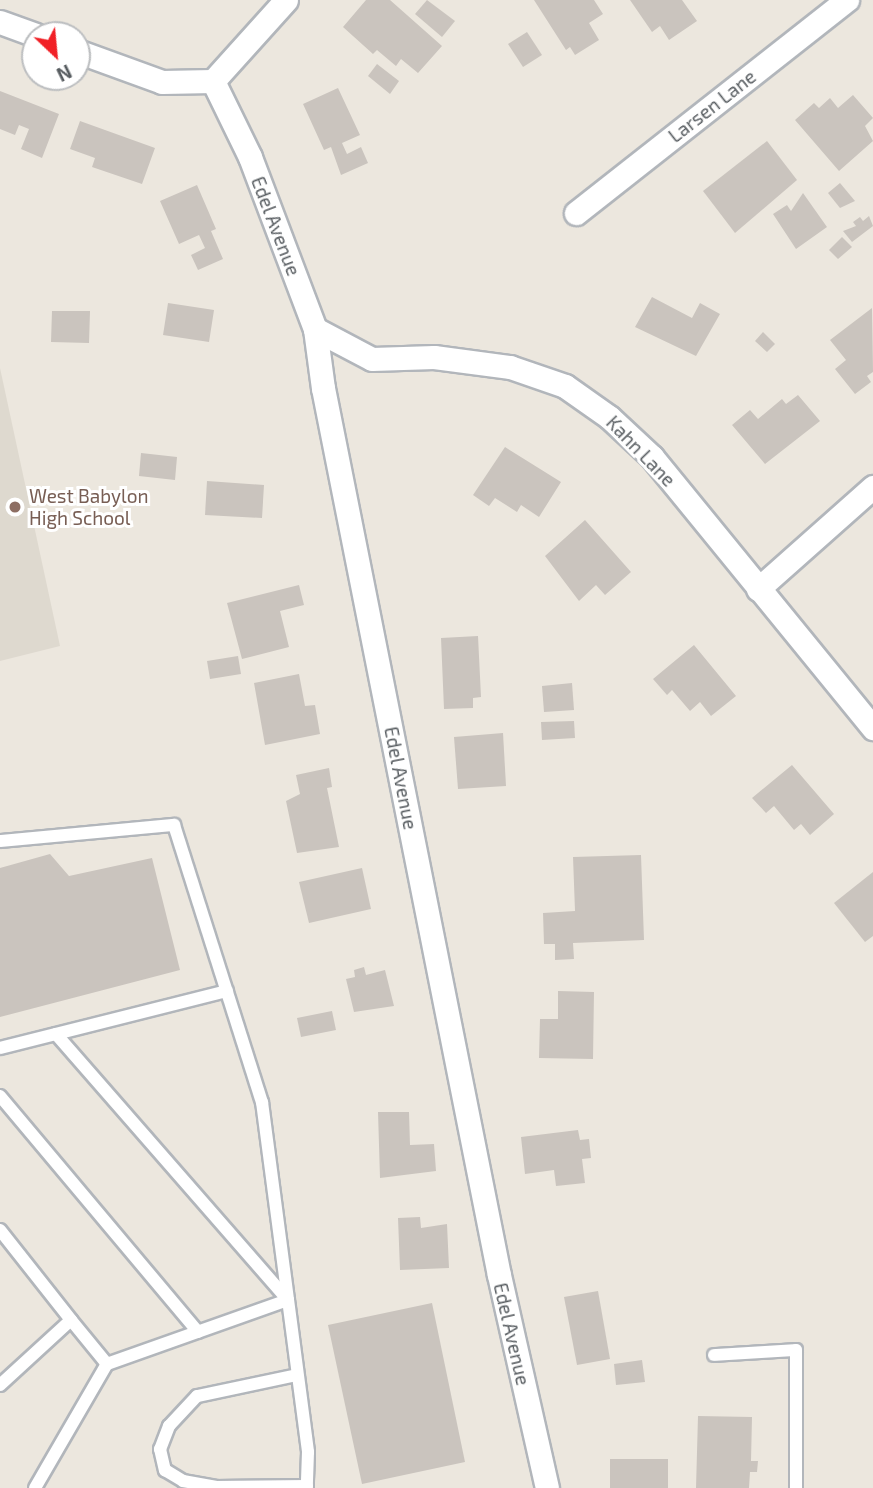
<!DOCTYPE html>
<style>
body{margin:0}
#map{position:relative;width:873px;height:1488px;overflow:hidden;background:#ece7de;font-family:"Exo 2",sans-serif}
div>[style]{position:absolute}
.education>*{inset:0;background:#ded9cf}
.building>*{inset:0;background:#cac4be}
.roads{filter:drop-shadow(2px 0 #b2b6bb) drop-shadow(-2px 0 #b2b6bb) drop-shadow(0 2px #b2b6bb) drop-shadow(0 -2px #b2b6bb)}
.lane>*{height:12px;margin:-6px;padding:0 6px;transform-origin:6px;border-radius:6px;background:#fff}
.street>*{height:23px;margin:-11.5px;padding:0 11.5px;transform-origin:11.5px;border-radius:11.5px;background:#fff}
.dots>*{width:19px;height:19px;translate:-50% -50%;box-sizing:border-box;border:4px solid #fff;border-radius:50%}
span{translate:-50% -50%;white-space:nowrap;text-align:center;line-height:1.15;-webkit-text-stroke:6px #fff;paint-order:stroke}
.street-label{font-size:19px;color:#585d61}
.education-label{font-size:19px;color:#785e54}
.left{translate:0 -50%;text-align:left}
.north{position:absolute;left:21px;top:21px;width:70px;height:70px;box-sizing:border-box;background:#fff;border:2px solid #bcbec0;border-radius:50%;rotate:154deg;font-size:19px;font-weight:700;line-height:28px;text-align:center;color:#585d61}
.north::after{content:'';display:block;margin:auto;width:24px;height:32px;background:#f12026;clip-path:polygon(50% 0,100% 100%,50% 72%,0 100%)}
</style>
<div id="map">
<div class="education">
<div style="clip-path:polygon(0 368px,60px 646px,0 661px)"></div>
</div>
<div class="building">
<div style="clip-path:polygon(366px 0,390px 0,442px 46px,418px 73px,401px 59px,396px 66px,377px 50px,373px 54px,343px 27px)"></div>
<div style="clip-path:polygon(427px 0,455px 21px,442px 37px,415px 14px)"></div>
<div style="clip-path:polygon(534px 0,594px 0,603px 14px,589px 23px,599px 40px,575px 55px,570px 47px,566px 50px)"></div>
<div style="clip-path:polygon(630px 0,682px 0,697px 21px,669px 40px,660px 26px,652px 32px)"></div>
<div style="clip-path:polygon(527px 32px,542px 55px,523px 67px,508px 44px)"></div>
<div style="clip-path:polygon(377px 64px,399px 81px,390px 94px,368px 76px)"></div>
<div style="clip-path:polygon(338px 88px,360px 135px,342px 143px,347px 154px,361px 147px,368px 163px,341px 175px,331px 147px,324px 150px,303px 104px)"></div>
<div style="clip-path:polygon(0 91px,59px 114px,42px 158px,21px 149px,29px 129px,19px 125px,15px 135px,0 129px)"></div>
<div style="clip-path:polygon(853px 95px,873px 118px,865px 126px,873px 141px,839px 171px,795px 120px,814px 103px,819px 108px,830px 98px,838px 108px)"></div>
<div style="clip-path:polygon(80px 121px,155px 148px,142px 184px,92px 167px,95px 158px,70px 149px)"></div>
<div style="clip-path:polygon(767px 141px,797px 180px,735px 233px,703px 191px)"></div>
<div style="clip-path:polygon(840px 183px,855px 201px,840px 208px,828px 193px)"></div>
<div style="clip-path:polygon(197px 185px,216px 229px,211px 231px,223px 259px,198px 270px,191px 255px,205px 248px,199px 235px,179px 244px,160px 201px)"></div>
<div style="clip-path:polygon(803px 193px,827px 227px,796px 249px,773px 214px,787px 205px,791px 211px)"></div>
<div style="clip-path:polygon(869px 216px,873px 226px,852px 242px,843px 231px,856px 226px,853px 222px,860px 217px,863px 221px)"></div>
<div style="clip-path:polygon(842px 237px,852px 247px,838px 259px,829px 250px)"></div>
<div style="clip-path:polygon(652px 297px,692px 318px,700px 303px,720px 314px,696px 356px,635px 327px)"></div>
<div style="clip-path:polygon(168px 303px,214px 310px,209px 342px,163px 335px)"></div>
<div style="clip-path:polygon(872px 308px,873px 372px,867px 376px,871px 382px,855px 394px,835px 369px,846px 360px,830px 340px)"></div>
<div style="clip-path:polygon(52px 311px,90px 311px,89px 343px,51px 342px)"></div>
<div style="clip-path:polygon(763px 332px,775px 344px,767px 352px,755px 341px)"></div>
<div style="clip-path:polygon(798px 395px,820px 421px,765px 464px,732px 425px,750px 410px,758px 419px,782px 399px,786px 404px)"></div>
<div style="clip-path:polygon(505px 447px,561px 482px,539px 517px,521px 505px,517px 512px,495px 498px,489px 506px,473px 495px)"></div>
<div style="clip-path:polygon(141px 453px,177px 457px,175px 480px,139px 476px)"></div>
<div style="clip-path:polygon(207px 481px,264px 485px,262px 518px,205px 515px)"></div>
<div style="clip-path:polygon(585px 520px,631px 572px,605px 595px,596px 585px,579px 601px,545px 556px)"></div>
<div style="clip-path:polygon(299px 585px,304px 605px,280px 611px,289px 647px,242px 659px,227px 603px)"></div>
<div style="clip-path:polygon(478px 636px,481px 697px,473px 698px,473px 708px,444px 709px,441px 638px)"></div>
<div style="clip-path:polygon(694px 645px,736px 696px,711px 716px,700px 702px,690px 711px,672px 690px,667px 695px,653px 679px)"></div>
<div style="clip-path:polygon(238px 656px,241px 674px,210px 679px,207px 661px)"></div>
<div style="clip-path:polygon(299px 674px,305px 706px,315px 705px,320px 734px,265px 745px,254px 683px)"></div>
<div style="clip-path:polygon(572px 683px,574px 710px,544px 712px,542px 686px)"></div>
<div style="clip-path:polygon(574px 721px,575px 738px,542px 740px,541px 722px)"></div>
<div style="clip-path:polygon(503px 733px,506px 786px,458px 789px,454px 737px)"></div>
<div style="clip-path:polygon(792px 765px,834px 814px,810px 835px,801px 824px,794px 830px,774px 806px,766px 813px,752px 798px)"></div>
<div style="clip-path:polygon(329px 768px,332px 787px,327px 788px,339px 847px,297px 853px,286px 801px,300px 794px,296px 775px)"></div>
<div style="clip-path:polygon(50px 854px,69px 876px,152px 858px,180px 970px,0 1017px,0 868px)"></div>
<div style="clip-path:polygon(641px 855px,644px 940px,573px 943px,574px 959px,555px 960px,555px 944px,544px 944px,543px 913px,575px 911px,573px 857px)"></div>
<div style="clip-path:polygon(362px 868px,371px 909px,309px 923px,299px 882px)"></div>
<div style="clip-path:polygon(873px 872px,873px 936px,865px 942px,834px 903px)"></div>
<div style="clip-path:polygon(364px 967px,366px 975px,385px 970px,394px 1006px,354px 1012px,346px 979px,355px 977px,354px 970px)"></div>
<div style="clip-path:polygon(558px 991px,594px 992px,593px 1059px,539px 1058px,540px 1019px,558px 1019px)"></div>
<div style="clip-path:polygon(332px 1011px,336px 1030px,301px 1037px,297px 1018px)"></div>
<div style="clip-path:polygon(378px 1112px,409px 1112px,410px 1145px,434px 1144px,436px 1171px,380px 1178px)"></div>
<div style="clip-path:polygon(578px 1130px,580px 1140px,589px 1139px,591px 1158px,582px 1159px,585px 1183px,556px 1186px,554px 1170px,525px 1174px,521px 1137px)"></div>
<div style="clip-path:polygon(420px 1217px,421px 1228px,447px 1224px,449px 1268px,400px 1270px,398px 1218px)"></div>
<div style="clip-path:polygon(598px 1291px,610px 1359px,577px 1365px,564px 1297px)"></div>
<div style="clip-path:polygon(432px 1303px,465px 1462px,362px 1484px,328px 1325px)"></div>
<div style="clip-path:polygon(642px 1360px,645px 1382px,616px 1385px,614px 1364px)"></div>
<div style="clip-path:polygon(698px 1416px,752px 1417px,751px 1461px,758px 1461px,757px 1472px,750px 1472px,749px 1488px,696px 1488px)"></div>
<div style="clip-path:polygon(610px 1459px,668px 1459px,668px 1488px,610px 1488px)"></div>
</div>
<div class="roads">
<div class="lane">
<div style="left:0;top:841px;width:175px;rotate:-5.3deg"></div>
<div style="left:174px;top:825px;width:291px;rotate:72.4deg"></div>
<div style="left:262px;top:1102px;width:353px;rotate:82.5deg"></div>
<div style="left:308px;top:1452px;width:36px;rotate:92deg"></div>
<div style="left:0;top:1048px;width:234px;rotate:-14.1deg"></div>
<div style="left:0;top:1096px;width:308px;rotate:50deg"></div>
<div style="left:0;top:1230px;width:115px;rotate:51.7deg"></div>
<div style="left:714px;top:1355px;width:82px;rotate:-3.5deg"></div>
<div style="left:796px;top:1350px;width:138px;rotate:90deg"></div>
<div style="left:297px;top:1375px;width:102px;rotate:168.1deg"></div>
<div style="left:197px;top:1396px;width:41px;rotate:133deg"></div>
<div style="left:169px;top:1426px;width:25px;rotate:111deg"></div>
<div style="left:160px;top:1449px;width:22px;rotate:77deg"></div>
<div style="left:165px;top:1470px;width:21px;rotate:31deg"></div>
<div style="left:183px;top:1481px;width:34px;rotate:10deg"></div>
<div style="left:216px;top:1487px;width:91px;rotate:-0.6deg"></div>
<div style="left:0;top:1385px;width:96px;rotate:-42.5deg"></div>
<div style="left:71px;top:1320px;width:57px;rotate:50.7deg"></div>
<div style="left:35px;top:1488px;width:143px;rotate:-59.9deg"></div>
<div style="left:107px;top:1364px;width:192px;rotate:-19.5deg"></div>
<div style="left:288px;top:1300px;width:353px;rotate:-131.1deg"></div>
</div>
<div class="street">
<div style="left:0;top:22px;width:37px;rotate:20deg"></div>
<div style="left:77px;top:51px;width:90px;rotate:20deg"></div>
<div style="left:162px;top:82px;width:51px;rotate:-1.1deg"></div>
<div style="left:213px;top:81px;width:85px;rotate:64deg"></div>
<div style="left:250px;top:157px;width:184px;rotate:69.3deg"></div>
<div style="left:315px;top:329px;width:60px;rotate:82.3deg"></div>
<div style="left:323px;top:388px;width:904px;rotate:78.78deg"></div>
<div style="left:499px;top:1275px;width:218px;rotate:77.3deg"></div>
<div style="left:213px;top:81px;width:109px;rotate:-48deg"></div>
<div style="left:576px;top:213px;width:345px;rotate:-38.2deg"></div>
<div style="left:315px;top:329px;width:64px;rotate:27.8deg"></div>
<div style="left:372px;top:359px;width:62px;rotate:-1.8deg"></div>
<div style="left:434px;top:357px;width:77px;rotate:7.5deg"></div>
<div style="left:510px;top:367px;width:58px;rotate:19.1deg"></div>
<div style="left:565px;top:386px;width:54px;rotate:35.2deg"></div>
<div style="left:609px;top:417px;width:59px;rotate:42.9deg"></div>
<div style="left:652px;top:457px;width:350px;rotate:50.8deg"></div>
<div style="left:758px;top:589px;width:154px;rotate:-41.6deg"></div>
</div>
</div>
<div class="dots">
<div style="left:15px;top:507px;background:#8d6e63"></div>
</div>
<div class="street-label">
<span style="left:712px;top:106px;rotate:-38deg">Larsen Lane</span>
<span style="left:276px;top:226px;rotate:69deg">Edel Avenue</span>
<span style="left:641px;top:451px;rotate:46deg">Kahn Lane</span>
<span style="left:401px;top:778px;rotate:79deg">Edel Avenue</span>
<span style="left:512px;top:1334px;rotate:77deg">Edel Avenue</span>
</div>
<div class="education-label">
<span class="left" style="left:29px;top:507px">West Babylon<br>High School</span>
</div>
<div class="north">N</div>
</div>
